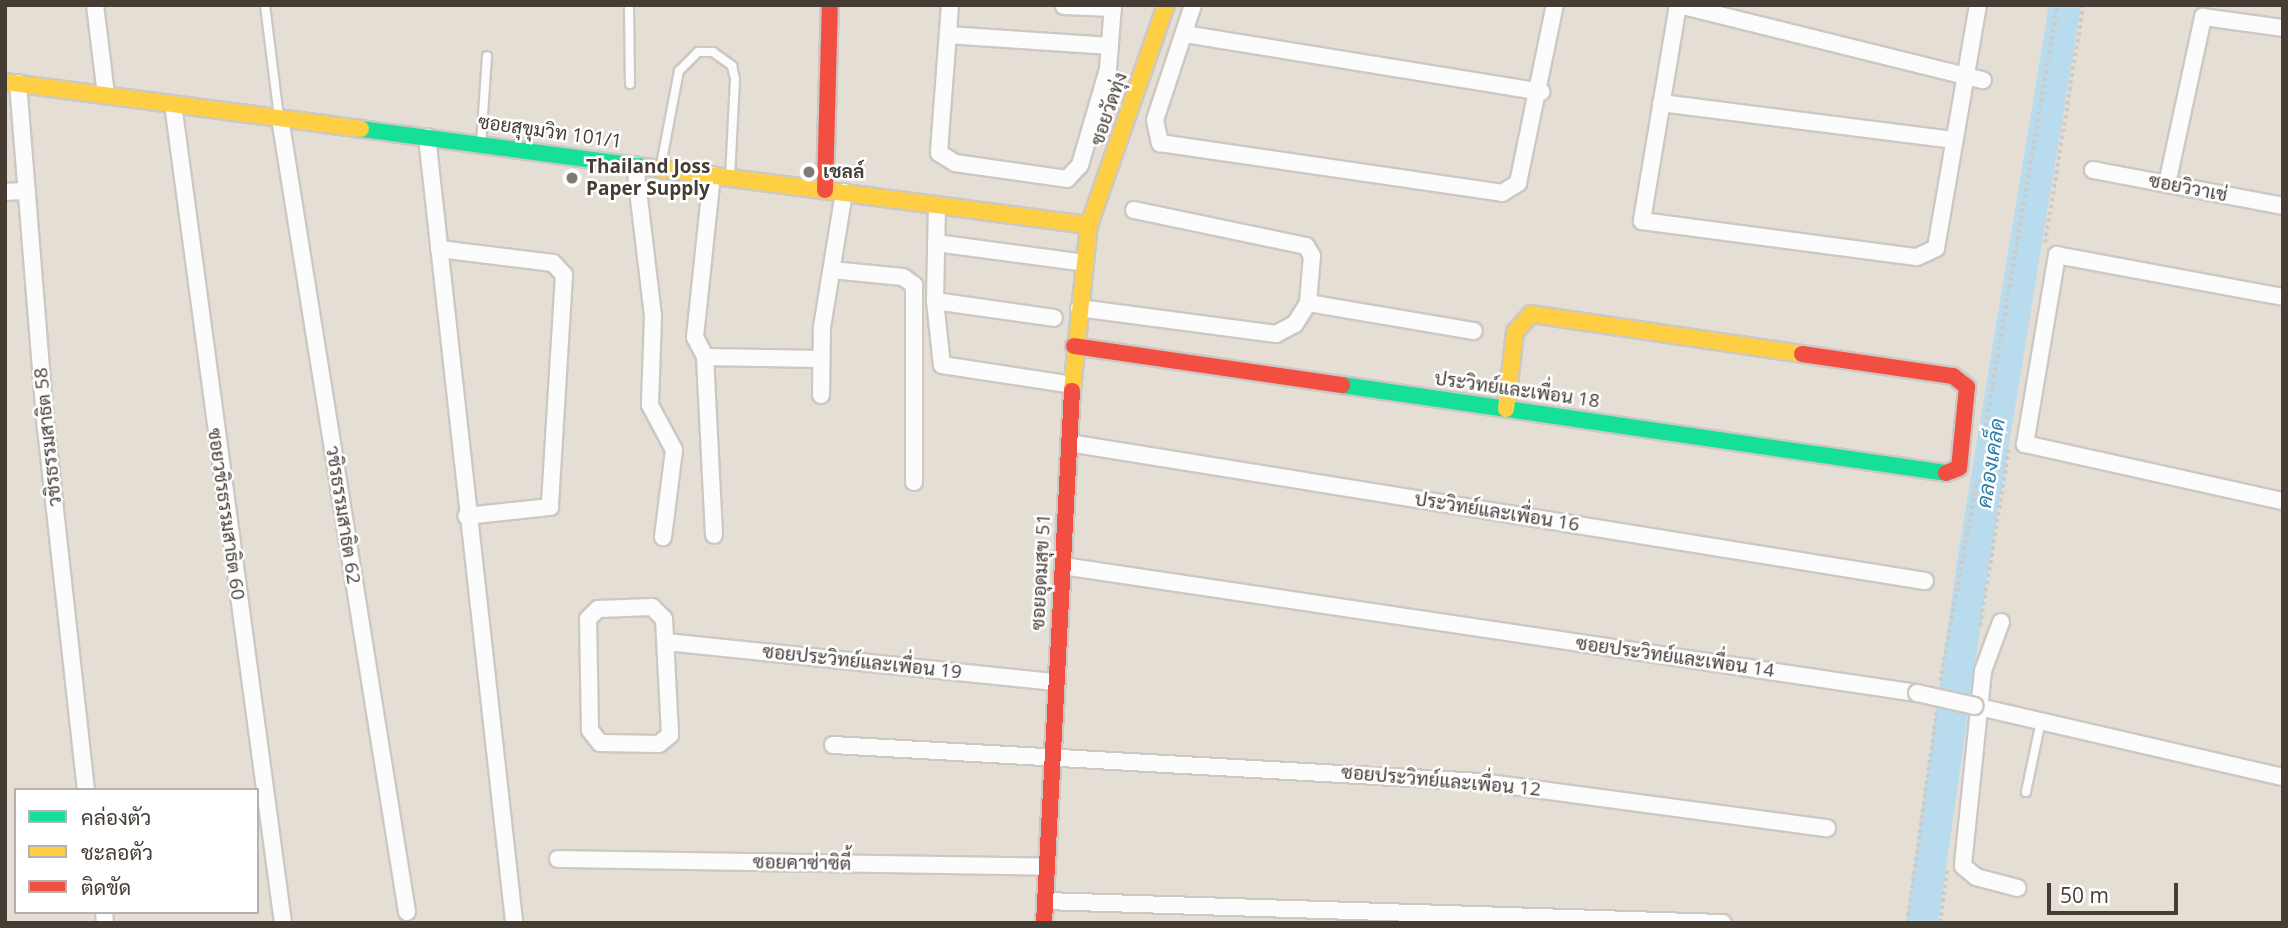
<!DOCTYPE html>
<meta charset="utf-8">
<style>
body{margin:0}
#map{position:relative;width:2288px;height:928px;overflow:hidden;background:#f0ece8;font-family:"Open Sans",Sarabun,sans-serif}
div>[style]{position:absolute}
.residential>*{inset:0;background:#e4ded5}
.river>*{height:32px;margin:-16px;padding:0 16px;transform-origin:16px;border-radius:16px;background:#b8dcee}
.path>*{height:3.5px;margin-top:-1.75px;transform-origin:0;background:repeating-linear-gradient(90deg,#cecac6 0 3.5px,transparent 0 7px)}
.roads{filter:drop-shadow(2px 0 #ccc8c4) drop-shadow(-2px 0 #ccc8c4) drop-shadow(0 2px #ccc8c4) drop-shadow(0 -2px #ccc8c4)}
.lane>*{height:8px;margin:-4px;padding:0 4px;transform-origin:4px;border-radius:4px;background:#fdfcfc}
.street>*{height:16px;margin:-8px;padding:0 8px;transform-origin:8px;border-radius:8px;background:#fdfcfc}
.fast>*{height:16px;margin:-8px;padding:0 8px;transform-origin:8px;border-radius:8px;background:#16e098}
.slow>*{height:16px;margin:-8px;padding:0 8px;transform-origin:8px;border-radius:8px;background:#ffcf43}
.jam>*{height:16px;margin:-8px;padding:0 8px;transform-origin:8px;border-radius:8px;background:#f24e42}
.bridges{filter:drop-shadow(2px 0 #ccc8c4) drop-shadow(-2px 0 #ccc8c4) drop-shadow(0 2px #ccc8c4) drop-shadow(0 -2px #ccc8c4)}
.street-bridge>*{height:16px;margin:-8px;padding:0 8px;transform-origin:8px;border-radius:8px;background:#fdfcfc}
.dots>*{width:19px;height:19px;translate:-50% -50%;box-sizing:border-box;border:4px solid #fff;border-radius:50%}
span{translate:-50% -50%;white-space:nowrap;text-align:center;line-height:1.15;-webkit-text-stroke:5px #fff;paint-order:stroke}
.street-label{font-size:19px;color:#453d34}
.poi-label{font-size:19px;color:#453d34;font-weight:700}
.left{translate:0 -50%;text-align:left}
.water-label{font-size:21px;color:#2c7da9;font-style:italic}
.frame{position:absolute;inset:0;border:7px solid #453d34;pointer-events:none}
.legend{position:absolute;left:14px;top:788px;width:245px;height:126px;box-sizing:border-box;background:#fff;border:2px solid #b5b1ae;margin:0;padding:9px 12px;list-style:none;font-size:21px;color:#453d34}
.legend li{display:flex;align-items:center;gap:14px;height:35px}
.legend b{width:35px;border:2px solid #b5b1ae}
.scale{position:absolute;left:2047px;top:883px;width:131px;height:32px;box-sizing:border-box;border:4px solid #453d34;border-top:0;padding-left:9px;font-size:21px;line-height:24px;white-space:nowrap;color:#453d34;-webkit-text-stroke:5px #fff;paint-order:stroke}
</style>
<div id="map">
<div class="residential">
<div style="clip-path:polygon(evenodd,5px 5px,2283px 5px,2283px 923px,5px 923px,5px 5px,16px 790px,257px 790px,257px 912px,16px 912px,16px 790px)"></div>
</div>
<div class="river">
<div style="left:1922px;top:923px;width:357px;rotate:-81.9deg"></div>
<div style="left:1972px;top:570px;width:573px;rotate:-80.65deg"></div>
</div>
<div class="path">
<div style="left:2045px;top:243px;width:241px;rotate:-80.9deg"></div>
<div style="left:1983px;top:440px;width:441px;rotate:-80.3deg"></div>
<div style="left:1980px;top:626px;width:181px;rotate:-80.8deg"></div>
<div style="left:1940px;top:681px;width:205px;rotate:-79.6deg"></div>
<div style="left:1907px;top:923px;width:212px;rotate:-82.1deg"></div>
<div style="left:1940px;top:923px;width:54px;rotate:-82.6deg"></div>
</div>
<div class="roads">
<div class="lane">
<div style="left:265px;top:5px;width:113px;rotate:82.9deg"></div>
<div style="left:629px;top:5px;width:79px;rotate:89.3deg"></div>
<div style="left:481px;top:144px;width:88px;rotate:-86.1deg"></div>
<div style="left:661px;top:165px;width:96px;rotate:-79.2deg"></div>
<div style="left:679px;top:71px;width:27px;rotate:-45deg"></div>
<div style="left:698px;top:52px;width:15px"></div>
<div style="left:713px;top:52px;width:24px;rotate:36deg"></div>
<div style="left:732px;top:66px;width:13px;rotate:77deg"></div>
<div style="left:735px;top:79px;width:98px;rotate:92.9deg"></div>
<div style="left:2026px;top:792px;width:73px;rotate:-78.1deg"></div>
</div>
<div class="street">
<div style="left:95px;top:5px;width:91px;rotate:83deg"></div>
<div style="left:950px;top:5px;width:148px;rotate:94.3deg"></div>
<div style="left:939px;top:153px;width:19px;rotate:32deg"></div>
<div style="left:955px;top:163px;width:113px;rotate:8.1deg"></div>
<div style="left:1067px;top:179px;width:19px;rotate:-47deg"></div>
<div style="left:1080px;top:165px;width:100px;rotate:-73.7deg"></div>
<div style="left:1108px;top:69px;width:64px;rotate:-85.5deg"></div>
<div style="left:1193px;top:5px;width:121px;rotate:108.3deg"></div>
<div style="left:1155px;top:120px;width:24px;rotate:78deg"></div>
<div style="left:1160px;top:143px;width:346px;rotate:8.3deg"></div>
<div style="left:1502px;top:193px;width:19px;rotate:-32deg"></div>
<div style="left:1518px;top:183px;width:182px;rotate:-78.3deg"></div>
<div style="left:1678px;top:5px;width:219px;rotate:99.5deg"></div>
<div style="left:1642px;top:221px;width:277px;rotate:7.5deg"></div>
<div style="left:1917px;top:257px;width:21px;rotate:-25deg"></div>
<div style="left:1936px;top:248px;width:247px;rotate:-80.2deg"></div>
<div style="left:1679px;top:5px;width:313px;rotate:13.9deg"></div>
<div style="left:1064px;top:6px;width:49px;rotate:2.3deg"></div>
<div style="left:1184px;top:34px;width:362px;rotate:9.2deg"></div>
<div style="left:948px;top:35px;width:162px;rotate:3.9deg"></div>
<div style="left:18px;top:83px;width:346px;rotate:85.4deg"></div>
<div style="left:46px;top:428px;width:364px;rotate:83.7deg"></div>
<div style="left:1661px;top:103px;width:296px;rotate:7.2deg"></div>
<div style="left:173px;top:104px;width:826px;rotate:82.35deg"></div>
<div style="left:280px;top:118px;width:804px;rotate:80.91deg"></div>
<div style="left:427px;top:137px;width:789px;rotate:83.67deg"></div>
<div style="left:635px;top:165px;width:153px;rotate:83.2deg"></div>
<div style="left:653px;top:317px;width:88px;rotate:92deg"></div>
<div style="left:650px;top:405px;width:51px;rotate:61.9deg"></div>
<div style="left:674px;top:450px;width:88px;rotate:97.2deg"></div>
<div style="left:2093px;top:170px;width:193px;rotate:10.7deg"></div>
<div style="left:712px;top:175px;width:163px;rotate:96deg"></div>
<div style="left:695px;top:337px;width:22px;rotate:63deg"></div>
<div style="left:705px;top:357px;width:178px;rotate:87.1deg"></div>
<div style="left:2167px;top:184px;width:171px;rotate:-77.8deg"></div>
<div style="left:2203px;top:17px;width:81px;rotate:7.8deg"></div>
<div style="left:5px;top:192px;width:22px;rotate:-3deg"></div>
<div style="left:937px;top:205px;width:96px;rotate:91.2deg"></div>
<div style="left:935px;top:301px;width:64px;rotate:83.8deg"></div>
<div style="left:942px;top:365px;width:132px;rotate:8.7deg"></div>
<div style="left:1134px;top:210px;width:176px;rotate:11.8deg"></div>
<div style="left:1306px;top:246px;width:12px;rotate:59deg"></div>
<div style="left:1312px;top:256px;width:47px;rotate:94.9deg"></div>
<div style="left:936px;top:243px;width:150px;rotate:7.6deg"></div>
<div style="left:439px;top:249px;width:115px;rotate:7deg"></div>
<div style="left:553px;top:263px;width:16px;rotate:47deg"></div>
<div style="left:564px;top:275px;width:232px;rotate:93.5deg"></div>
<div style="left:550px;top:507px;width:84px;rotate:173.9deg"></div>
<div style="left:832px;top:270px;width:71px;rotate:5.6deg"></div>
<div style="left:903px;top:277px;width:14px;rotate:36deg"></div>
<div style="left:914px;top:285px;width:197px;rotate:90deg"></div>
<div style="left:2283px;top:297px;width:230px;rotate:-169.5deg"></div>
<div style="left:2057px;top:255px;width:192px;rotate:99.6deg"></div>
<div style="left:2025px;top:444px;width:264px;rotate:12.5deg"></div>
<div style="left:935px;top:301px;width:120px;rotate:8.1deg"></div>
<div style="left:1079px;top:308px;width:199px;rotate:7.5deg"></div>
<div style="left:1276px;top:334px;width:21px;rotate:-28deg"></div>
<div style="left:1295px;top:324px;width:25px;rotate:-58deg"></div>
<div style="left:1308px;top:303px;width:168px;rotate:9.6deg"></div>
<div style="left:705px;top:357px;width:116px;rotate:1deg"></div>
<div style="left:821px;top:395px;width:68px;rotate:-89.2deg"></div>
<div style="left:822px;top:327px;width:137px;rotate:-80.7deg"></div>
<div style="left:1069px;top:443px;width:867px;rotate:9.16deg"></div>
<div style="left:1063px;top:566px;width:863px;rotate:8.46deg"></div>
<div style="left:652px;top:607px;width:17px;rotate:45deg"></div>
<div style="left:664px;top:619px;width:116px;rotate:87deg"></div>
<div style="left:670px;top:735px;width:14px;rotate:141deg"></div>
<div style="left:659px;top:744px;width:59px;rotate:-179deg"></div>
<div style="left:600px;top:743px;width:16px;rotate:-128deg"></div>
<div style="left:590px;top:730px;width:111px;rotate:-91deg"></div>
<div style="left:588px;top:619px;width:14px;rotate:-45deg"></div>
<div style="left:598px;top:609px;width:54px;rotate:-2.1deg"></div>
<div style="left:2001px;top:622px;width:52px;rotate:110.2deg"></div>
<div style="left:1983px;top:671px;width:196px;rotate:95.9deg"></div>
<div style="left:1963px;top:866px;width:17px;rotate:40deg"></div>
<div style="left:1976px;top:877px;width:43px;rotate:14.7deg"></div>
<div style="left:667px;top:642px;width:392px;rotate:5.9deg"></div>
<div style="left:1975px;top:706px;width:316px;rotate:13deg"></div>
<div style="left:833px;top:745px;width:649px;rotate:3.27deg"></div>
<div style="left:1481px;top:782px;width:349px;rotate:7.6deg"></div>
<div style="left:558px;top:859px;width:489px;rotate:0.9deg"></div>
<div style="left:1045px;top:901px;width:678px;rotate:1.86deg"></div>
<div style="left:104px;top:912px;width:11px;rotate:85deg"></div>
</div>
<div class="fast">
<div style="left:361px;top:129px;width:297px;rotate:7.6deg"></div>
<div style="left:1342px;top:385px;width:610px;rotate:8.29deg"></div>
</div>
<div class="slow">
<div style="left:5px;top:82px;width:359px;rotate:7.5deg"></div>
<div style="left:655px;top:168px;width:438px;rotate:7.5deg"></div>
<div style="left:1072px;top:391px;width:167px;rotate:-84.2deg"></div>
<div style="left:1089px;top:225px;width:233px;rotate:-70.7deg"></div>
<div style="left:1506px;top:409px;width:78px;rotate:-83.3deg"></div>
<div style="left:1515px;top:332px;width:24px;rotate:-48deg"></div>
<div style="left:1531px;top:314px;width:274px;rotate:8.4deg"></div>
</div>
<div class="jam">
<div style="left:825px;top:190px;width:185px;rotate:-88.5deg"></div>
<div style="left:1074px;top:346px;width:271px;rotate:8.3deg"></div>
<div style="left:1802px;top:354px;width:153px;rotate:8.3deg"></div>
<div style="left:1953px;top:376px;width:18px;rotate:38deg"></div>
<div style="left:1967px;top:387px;width:81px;rotate:95.6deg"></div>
<div style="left:1959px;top:468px;width:14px;rotate:159deg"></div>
<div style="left:1044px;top:923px;width:533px;rotate:-86.99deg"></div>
</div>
</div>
<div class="bridges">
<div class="street-bridge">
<div style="left:1917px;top:693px;width:59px;rotate:12.6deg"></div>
</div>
</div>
<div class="dots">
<div style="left:809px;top:172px;background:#817a73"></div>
<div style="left:572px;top:178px;background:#817a73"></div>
</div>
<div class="street-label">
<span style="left:1109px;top:109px;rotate:-71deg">ซอยวัดทุ่ง</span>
<span style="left:550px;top:132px;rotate:8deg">ซอยสุขุมวิท 101/1</span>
<span style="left:2188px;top:188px;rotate:11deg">ซอยวิวาเช่</span>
<span style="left:1517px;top:390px;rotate:8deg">ประวิทย์และเพื่อน 18</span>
<span style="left:48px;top:437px;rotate:-96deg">วชิรธรรมสาธิต 58</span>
<span style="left:1497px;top:512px;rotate:9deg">ประวิทย์และเพื่อน 16</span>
<span style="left:226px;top:514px;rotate:82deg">ซอยวชิรธรรมสาธิต 60</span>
<span style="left:343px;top:515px;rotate:81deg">วชิรธรรมสาธิต 62</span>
<span style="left:1041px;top:572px;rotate:-87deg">ซอยอุดมสุข 51</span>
<span style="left:1675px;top:657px;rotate:8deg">ซอยประวิทย์และเพื่อน 14</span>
<span style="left:862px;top:662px;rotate:6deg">ซอยประวิทย์และเพื่อน 19</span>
<span style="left:1441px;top:781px;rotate:5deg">ซอยประวิทย์และเพื่อน 12</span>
<span style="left:802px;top:863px;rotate:1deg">ซอยคาซ่าซิตี้</span>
</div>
<div class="poi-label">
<span class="left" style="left:586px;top:178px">Thailand Joss<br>Paper Supply</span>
<span class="left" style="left:823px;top:172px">เชลล์</span>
</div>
<div class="water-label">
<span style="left:1990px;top:463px;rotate:-81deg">คลองเคล็ด</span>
</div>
<div class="frame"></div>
<ul class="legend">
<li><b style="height:9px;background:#16e098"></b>คล่องตัว</li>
<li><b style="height:9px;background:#ffcf43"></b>ชะลอตัว</li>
<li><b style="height:9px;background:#f24e42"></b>ติดขัด</li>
</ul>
<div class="scale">50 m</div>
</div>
